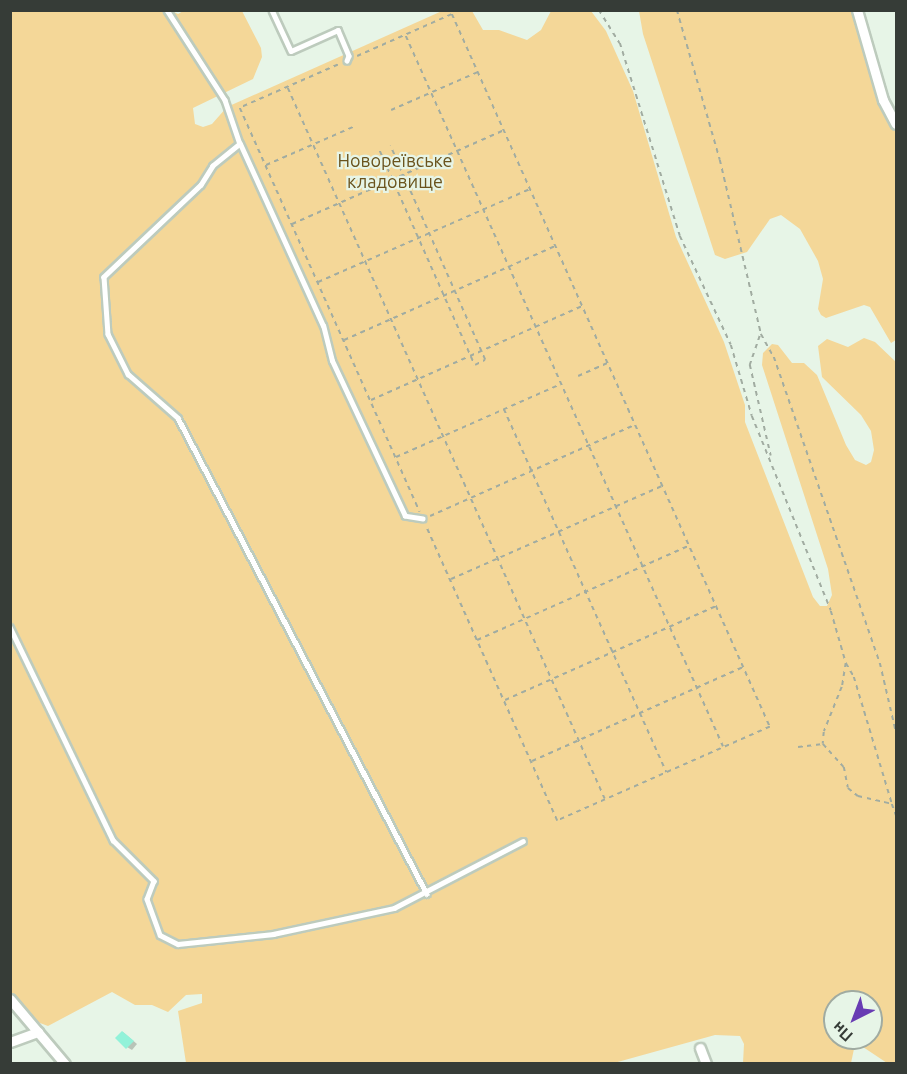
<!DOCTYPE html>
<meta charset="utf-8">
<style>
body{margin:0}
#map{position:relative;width:907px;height:1074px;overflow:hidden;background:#e7f5e7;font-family:Ubuntu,sans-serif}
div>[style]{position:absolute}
.green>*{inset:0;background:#f4d798}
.shadow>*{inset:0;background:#0003}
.building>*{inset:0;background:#92f2d9}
.path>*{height:1.5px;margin-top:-0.75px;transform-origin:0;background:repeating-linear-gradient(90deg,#a1aca1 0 4.5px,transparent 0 9px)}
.roads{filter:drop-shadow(2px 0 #bdcbbd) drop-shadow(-2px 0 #bdcbbd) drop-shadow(0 2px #bdcbbd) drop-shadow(0 -2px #bdcbbd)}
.service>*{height:4.5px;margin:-2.25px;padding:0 2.25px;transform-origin:2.25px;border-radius:2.25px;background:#fff}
.minor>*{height:9px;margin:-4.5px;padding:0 4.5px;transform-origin:4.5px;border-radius:4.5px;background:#fff}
span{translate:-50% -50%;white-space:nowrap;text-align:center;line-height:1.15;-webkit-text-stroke:4.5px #e7f5e7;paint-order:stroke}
.park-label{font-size:18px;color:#6a531d}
.frame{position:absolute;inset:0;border:12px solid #363c37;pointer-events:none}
.north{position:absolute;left:823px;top:990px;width:60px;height:60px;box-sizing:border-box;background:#e7f5e7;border:2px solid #a0aba1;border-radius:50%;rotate:222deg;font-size:16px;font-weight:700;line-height:24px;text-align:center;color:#363c37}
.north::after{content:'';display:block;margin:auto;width:21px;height:27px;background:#683cb3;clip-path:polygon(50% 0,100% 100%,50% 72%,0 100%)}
</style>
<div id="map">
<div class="green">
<div style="clip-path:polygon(evenodd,170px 10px,178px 14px,183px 11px,242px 11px,261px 48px,262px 57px,253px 79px,193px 108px,195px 124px,203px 127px,212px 124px,227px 107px,442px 11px,472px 11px,483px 30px,499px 30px,527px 40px,541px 30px,551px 11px,591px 11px,606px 31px,633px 91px,676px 237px,724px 342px,745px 405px,745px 422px,813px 597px,820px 606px,827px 606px,832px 595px,828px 569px,762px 365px,763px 353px,772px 344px,778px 345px,792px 363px,804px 363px,817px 375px,846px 445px,855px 460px,866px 465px,871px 462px,874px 450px,871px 431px,861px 415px,822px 377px,818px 346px,827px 339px,848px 347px,864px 338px,875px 342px,896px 362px,896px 1063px,887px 1063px,863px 1047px,854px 1049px,851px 1063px,743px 1063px,744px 1044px,740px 1036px,715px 1035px,614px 1063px,186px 1063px,178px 1011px,202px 1003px,202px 994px,186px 995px,168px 1012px,152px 1005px,135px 1005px,112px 992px,48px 1026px,32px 1020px,10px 996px,10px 11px,170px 10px,835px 1002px,871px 1002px,871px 1038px,835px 1038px,835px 1002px)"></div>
<div style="clip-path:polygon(639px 11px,860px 11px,896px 120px,896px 340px,891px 343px,870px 307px,864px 305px,826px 318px,821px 315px,818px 309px,823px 279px,818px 261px,800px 229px,781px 215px,770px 219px,747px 252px,725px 259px,715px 255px,643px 34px)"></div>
</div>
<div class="shadow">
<div style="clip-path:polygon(123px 1032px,137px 1044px,132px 1050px,127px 1047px)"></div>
</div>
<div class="building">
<div style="clip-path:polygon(122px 1031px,134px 1041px,126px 1049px,115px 1038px)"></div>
</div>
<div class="path">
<div style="left:599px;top:10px;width:39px;rotate:58deg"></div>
<div style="left:620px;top:43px;width:202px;rotate:72.7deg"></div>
<div style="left:680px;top:236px;width:120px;rotate:64.9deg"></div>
<div style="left:731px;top:345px;width:74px;rotate:73.5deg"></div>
<div style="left:752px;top:416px;width:210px;rotate:67.9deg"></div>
<div style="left:831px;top:611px;width:54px;rotate:73.9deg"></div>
<div style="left:846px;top:663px;width:24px;rotate:99deg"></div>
<div style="left:842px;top:687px;width:48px;rotate:111.8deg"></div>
<div style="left:824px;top:732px;width:12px;rotate:95deg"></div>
<div style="left:677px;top:10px;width:156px;rotate:74deg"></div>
<div style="left:720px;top:160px;width:179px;rotate:76.7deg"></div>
<div style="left:761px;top:334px;width:26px;rotate:61deg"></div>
<div style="left:774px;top:357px;width:324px;rotate:70.9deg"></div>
<div style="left:880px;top:663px;width:71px;rotate:76.9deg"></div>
<div style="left:406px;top:36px;width:778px;rotate:65.94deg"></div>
<div style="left:357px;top:56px;width:104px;rotate:-23.9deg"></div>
<div style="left:452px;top:14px;width:781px;rotate:65.96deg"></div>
<div style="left:770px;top:727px;width:233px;rotate:156.2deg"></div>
<div style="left:557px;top:821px;width:322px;rotate:-114deg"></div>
<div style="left:338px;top:65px;width:107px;rotate:156.3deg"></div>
<div style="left:240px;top:108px;width:442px;rotate:66deg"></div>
<div style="left:288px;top:88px;width:778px;rotate:65.97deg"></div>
<div style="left:391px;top:110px;width:95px;rotate:-23.6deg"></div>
<div style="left:380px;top:151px;width:234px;rotate:66.1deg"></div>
<div style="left:475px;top:365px;width:11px;rotate:-27deg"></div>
<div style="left:485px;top:360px;width:234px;rotate:-113.9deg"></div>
<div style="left:266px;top:165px;width:95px;rotate:-23.6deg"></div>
<div style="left:292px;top:224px;width:232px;rotate:-23.9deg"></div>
<div style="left:318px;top:282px;width:232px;rotate:-23.7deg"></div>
<div style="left:760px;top:336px;width:31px;rotate:109deg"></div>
<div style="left:750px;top:365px;width:93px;rotate:77deg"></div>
<div style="left:344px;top:340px;width:231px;rotate:-24deg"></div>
<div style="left:578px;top:376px;width:32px;rotate:-24deg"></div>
<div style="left:371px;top:400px;width:231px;rotate:-24deg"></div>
<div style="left:504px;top:409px;width:398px;rotate:65.9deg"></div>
<div style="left:396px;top:457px;width:180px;rotate:-23.9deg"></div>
<div style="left:430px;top:516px;width:223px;rotate:-24deg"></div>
<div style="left:451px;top:579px;width:231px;rotate:-23.8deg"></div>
<div style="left:477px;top:640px;width:231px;rotate:-24deg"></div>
<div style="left:846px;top:663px;width:16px;rotate:60deg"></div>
<div style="left:854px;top:677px;width:133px;rotate:73.3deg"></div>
<div style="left:505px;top:700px;width:231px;rotate:-24deg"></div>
<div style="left:798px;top:747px;width:25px;rotate:-7deg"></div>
<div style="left:823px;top:744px;width:31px;rotate:48deg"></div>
<div style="left:844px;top:767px;width:21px;rotate:79deg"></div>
<div style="left:848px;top:788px;width:13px;rotate:39deg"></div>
<div style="left:858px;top:796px;width:35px;rotate:13deg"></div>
<div style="left:892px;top:804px;width:12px;rotate:70deg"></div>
<div style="left:532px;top:761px;width:231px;rotate:-24deg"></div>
</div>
<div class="roads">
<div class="service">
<div style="left:167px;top:10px;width:107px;rotate:57.2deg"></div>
<div style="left:225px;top:100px;width:46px;rotate:71.2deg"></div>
<div style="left:272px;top:10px;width:45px;rotate:65.1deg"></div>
<div style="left:291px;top:51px;width:51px;rotate:-24.1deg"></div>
<div style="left:338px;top:30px;width:28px;rotate:67deg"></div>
<div style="left:349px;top:56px;width:5px;rotate:112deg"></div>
<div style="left:423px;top:519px;width:18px;rotate:-171deg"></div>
<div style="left:405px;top:516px;width:171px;rotate:-115.2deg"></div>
<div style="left:332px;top:361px;width:36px;rotate:-104deg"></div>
<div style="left:323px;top:326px;width:200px;rotate:-114.5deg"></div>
<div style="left:240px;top:144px;width:35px;rotate:141deg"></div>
<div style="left:213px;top:166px;width:22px;rotate:122deg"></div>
<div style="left:201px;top:185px;width:134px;rotate:136.5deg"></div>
<div style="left:104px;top:277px;width:57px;rotate:86deg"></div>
<div style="left:108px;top:334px;width:45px;rotate:63.4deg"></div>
<div style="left:128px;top:374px;width:67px;rotate:41.3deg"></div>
<div style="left:178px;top:418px;width:537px;rotate:62.39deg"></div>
<div style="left:10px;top:627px;width:237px;rotate:64.2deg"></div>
<div style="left:113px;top:840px;width:58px;rotate:45deg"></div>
<div style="left:154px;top:881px;width:19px;rotate:111deg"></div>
<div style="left:147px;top:899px;width:38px;rotate:70deg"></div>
<div style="left:160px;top:935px;width:20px;rotate:27deg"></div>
<div style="left:178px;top:944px;width:96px;rotate:-6deg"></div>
<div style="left:273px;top:934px;width:124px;rotate:-12.1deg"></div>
<div style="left:394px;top:908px;width:145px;rotate:-27.4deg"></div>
</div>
<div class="minor">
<div style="left:857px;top:10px;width:94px;rotate:73.9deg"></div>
<div style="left:883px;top:100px;width:27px;rotate:62deg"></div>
<div style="left:10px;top:999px;width:85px;rotate:49.8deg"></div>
<div style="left:10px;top:1042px;width:30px;rotate:-20deg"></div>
<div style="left:700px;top:1048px;width:17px;rotate:69deg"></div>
</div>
</div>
<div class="park-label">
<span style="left:395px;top:171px">Новореївське<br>кладовище</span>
</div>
<div class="frame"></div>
<div class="north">Пн</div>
</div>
